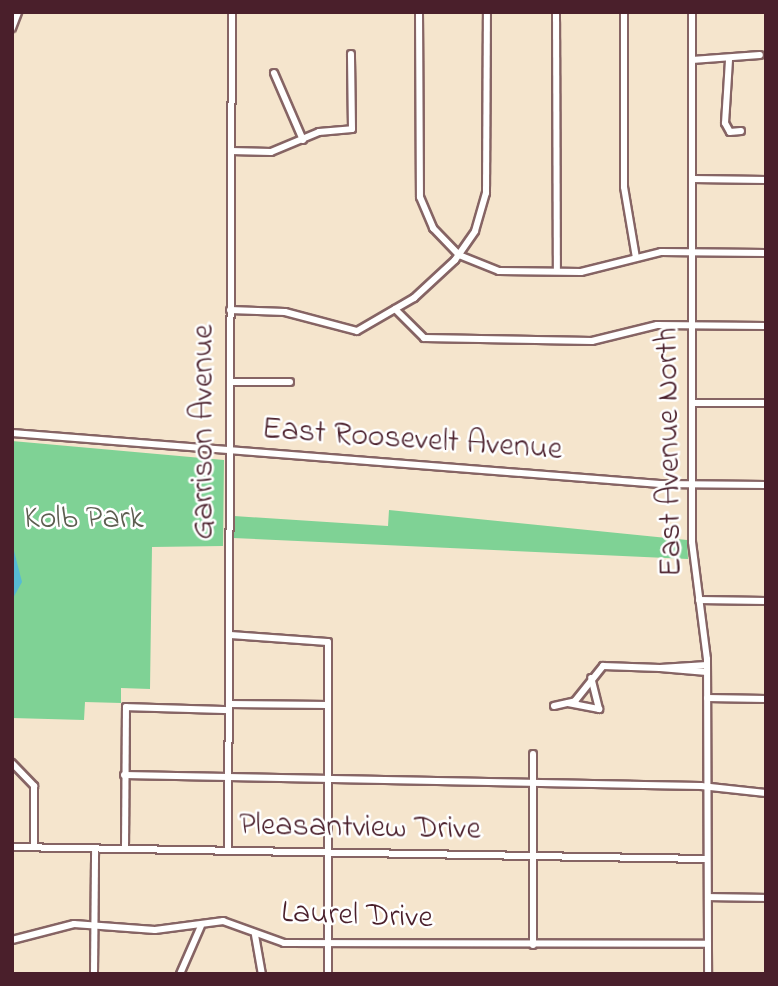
<!DOCTYPE html>
<style>
body{margin:0}
#map{position:relative;width:778px;height:986px;overflow:hidden;background:#f5e5cd;font-family:"Indie Flower",sans-serif}
div>[style]{position:absolute}
.green>*{inset:0;background:#7fd295}
.water>*{inset:0;background:#57bad5}
.roads{filter:drop-shadow(2px 0 #866464) drop-shadow(-2px 0 #866464) drop-shadow(0 2px #866464) drop-shadow(0 -2px #866464)}
.street>*{height:6px;margin:-3px;padding:0 3px;transform-origin:3px;border-radius:3px;background:#fff}
span{translate:-50% -50%;white-space:nowrap;text-align:center;line-height:1.15;-webkit-text-stroke:5px #fff;paint-order:stroke}
.street-label{font-size:32px;color:#4a1f2b}
.park-label{font-size:32px;color:#5d5e50}
.frame{position:absolute;inset:0;border:14px solid #4a1f2b;pointer-events:none}
</style>
<div id="map">
<div class="green">
<div style="clip-path:polygon(12px 441px,224px 460px,223px 546px,152px 547px,150px 689px,121px 688px,121px 703px,85px 702px,84px 720px,12px 718px)"></div>
<div style="clip-path:polygon(389px 510px,687px 540px,688px 559px,233px 538px,234px 516px,388px 526px)"></div>
</div>
<div class="water">
<div style="clip-path:polygon(12px 543px,22px 582px,12px 600px)"></div>
</div>
<div class="roads">
<div class="street">
<div style="left:419px;top:12px;width:185px;rotate:89.7deg"></div>
<div style="left:420px;top:197px;width:34px;rotate:67deg"></div>
<div style="left:433px;top:228px;width:37px;rotate:46deg"></div>
<div style="left:459px;top:255px;width:43px;rotate:21.8deg"></div>
<div style="left:499px;top:271px;width:82px;rotate:0.7deg"></div>
<div style="left:581px;top:272px;width:82px;rotate:-14deg"></div>
<div style="left:661px;top:252px;width:105px;rotate:0.5deg"></div>
<div style="left:556px;top:12px;width:259px;rotate:89.8deg"></div>
<div style="left:624px;top:12px;width:175px;rotate:90deg"></div>
<div style="left:624px;top:187px;width:72px;rotate:80.4deg"></div>
<div style="left:692px;top:12px;width:530px;rotate:90deg"></div>
<div style="left:692px;top:542px;width:118px;rotate:82.7deg"></div>
<div style="left:707px;top:659px;width:315px;rotate:89.8deg"></div>
<div style="left:12px;top:28px;width:17px;rotate:-69deg"></div>
<div style="left:692px;top:60px;width:68px;rotate:-4.2deg"></div>
<div style="left:729px;top:60px;width:63px;rotate:93.6deg"></div>
<div style="left:725px;top:123px;width:10px;rotate:61deg"></div>
<div style="left:730px;top:132px;width:11px;rotate:-5deg"></div>
<div style="left:274px;top:73px;width:73px;rotate:66.6deg"></div>
<div style="left:231px;top:151px;width:40px;rotate:1.4deg"></div>
<div style="left:271px;top:152px;width:52px;rotate:-22.6deg"></div>
<div style="left:319px;top:132px;width:33px;rotate:-5deg"></div>
<div style="left:352px;top:129px;width:75px;rotate:-90.8deg"></div>
<div style="left:693px;top:179px;width:73px;rotate:0.8deg"></div>
<div style="left:395px;top:309px;width:41px;rotate:45deg"></div>
<div style="left:424px;top:338px;width:168px;rotate:1deg"></div>
<div style="left:592px;top:341px;width:67px;rotate:-13.8deg"></div>
<div style="left:657px;top:325px;width:109px;rotate:0.5deg"></div>
<div style="left:230px;top:310px;width:55px;rotate:2.1deg"></div>
<div style="left:285px;top:312px;width:74px;rotate:14.8deg"></div>
<div style="left:357px;top:331px;width:66px;rotate:-30.1deg"></div>
<div style="left:414px;top:298px;width:56px;rotate:-42.8deg"></div>
<div style="left:455px;top:260px;width:35px;rotate:-55deg"></div>
<div style="left:475px;top:231px;width:40px;rotate:-74deg"></div>
<div style="left:486px;top:193px;width:181px;rotate:-89.7deg"></div>
<div style="left:231px;top:382px;width:59px"></div>
<div style="left:693px;top:403px;width:73px"></div>
<div style="left:12px;top:433px;width:650px;rotate:4.5deg"></div>
<div style="left:660px;top:484px;width:106px;rotate:0.5deg"></div>
<div style="left:699px;top:600px;width:67px;rotate:0.9deg"></div>
<div style="left:230px;top:635px;width:98px;rotate:4.1deg"></div>
<div style="left:328px;top:642px;width:332px;rotate:90deg"></div>
<div style="left:707px;top:665px;width:47px;rotate:176.3deg"></div>
<div style="left:660px;top:668px;width:47px;rotate:4.9deg"></div>
<div style="left:707px;top:698px;width:59px;rotate:1deg"></div>
<div style="left:568px;top:703px;width:32px;rotate:11deg"></div>
<div style="left:599px;top:709px;width:32px;rotate:-104deg"></div>
<div style="left:229px;top:704px;width:99px;rotate:0.6deg"></div>
<div style="left:554px;top:706px;width:22px;rotate:-13deg"></div>
<div style="left:575px;top:701px;width:45px;rotate:-51.3deg"></div>
<div style="left:603px;top:666px;width:57px;rotate:2deg"></div>
<div style="left:533px;top:754px;width:191px;rotate:90deg"></div>
<div style="left:12px;top:763px;width:32px;rotate:46deg"></div>
<div style="left:34px;top:786px;width:61px;rotate:90deg"></div>
<div style="left:124px;top:775px;width:577px;rotate:1.09deg"></div>
<div style="left:701px;top:786px;width:65px;rotate:6.1deg"></div>
<div style="left:12px;top:847px;width:695px;rotate:0.99deg"></div>
<div style="left:125px;top:849px;width:142px;rotate:-89.6deg"></div>
<div style="left:126px;top:707px;width:103px;rotate:1.7deg"></div>
<div style="left:228px;top:851px;width:839px;rotate:-89.73deg"></div>
<div style="left:708px;top:897px;width:58px;rotate:1deg"></div>
<div style="left:255px;top:935px;width:40px;rotate:80deg"></div>
<div style="left:12px;top:940px;width:64px;rotate:-14.5deg"></div>
<div style="left:74px;top:924px;width:81px;rotate:4.2deg"></div>
<div style="left:155px;top:930px;width:69px;rotate:-7.5deg"></div>
<div style="left:223px;top:921px;width:65px;rotate:19.8deg"></div>
<div style="left:284px;top:943px;width:424px;rotate:0.1deg"></div>
<div style="left:94px;top:974px;width:126px;rotate:-89.5deg"></div>
<div style="left:180px;top:974px;width:52px;rotate:-66.4deg"></div>
</div>
</div>
<div class="street-label">
<span style="left:205px;top:432px;rotate:-90deg">Garrison Avenue</span>
<span style="left:412px;top:441px;rotate:4deg">East Roosevelt Avenue</span>
<span style="left:671px;top:452px;rotate:-91deg">East Avenue North</span>
<span style="left:360px;top:829px;rotate:1deg">Pleasantview Drive</span>
<span style="left:357px;top:917px;rotate:2deg">Laurel Drive</span>
</div>
<div class="park-label">
<span style="left:84px;top:520px">Kolb Park</span>
</div>
<div class="frame"></div>
</div>
